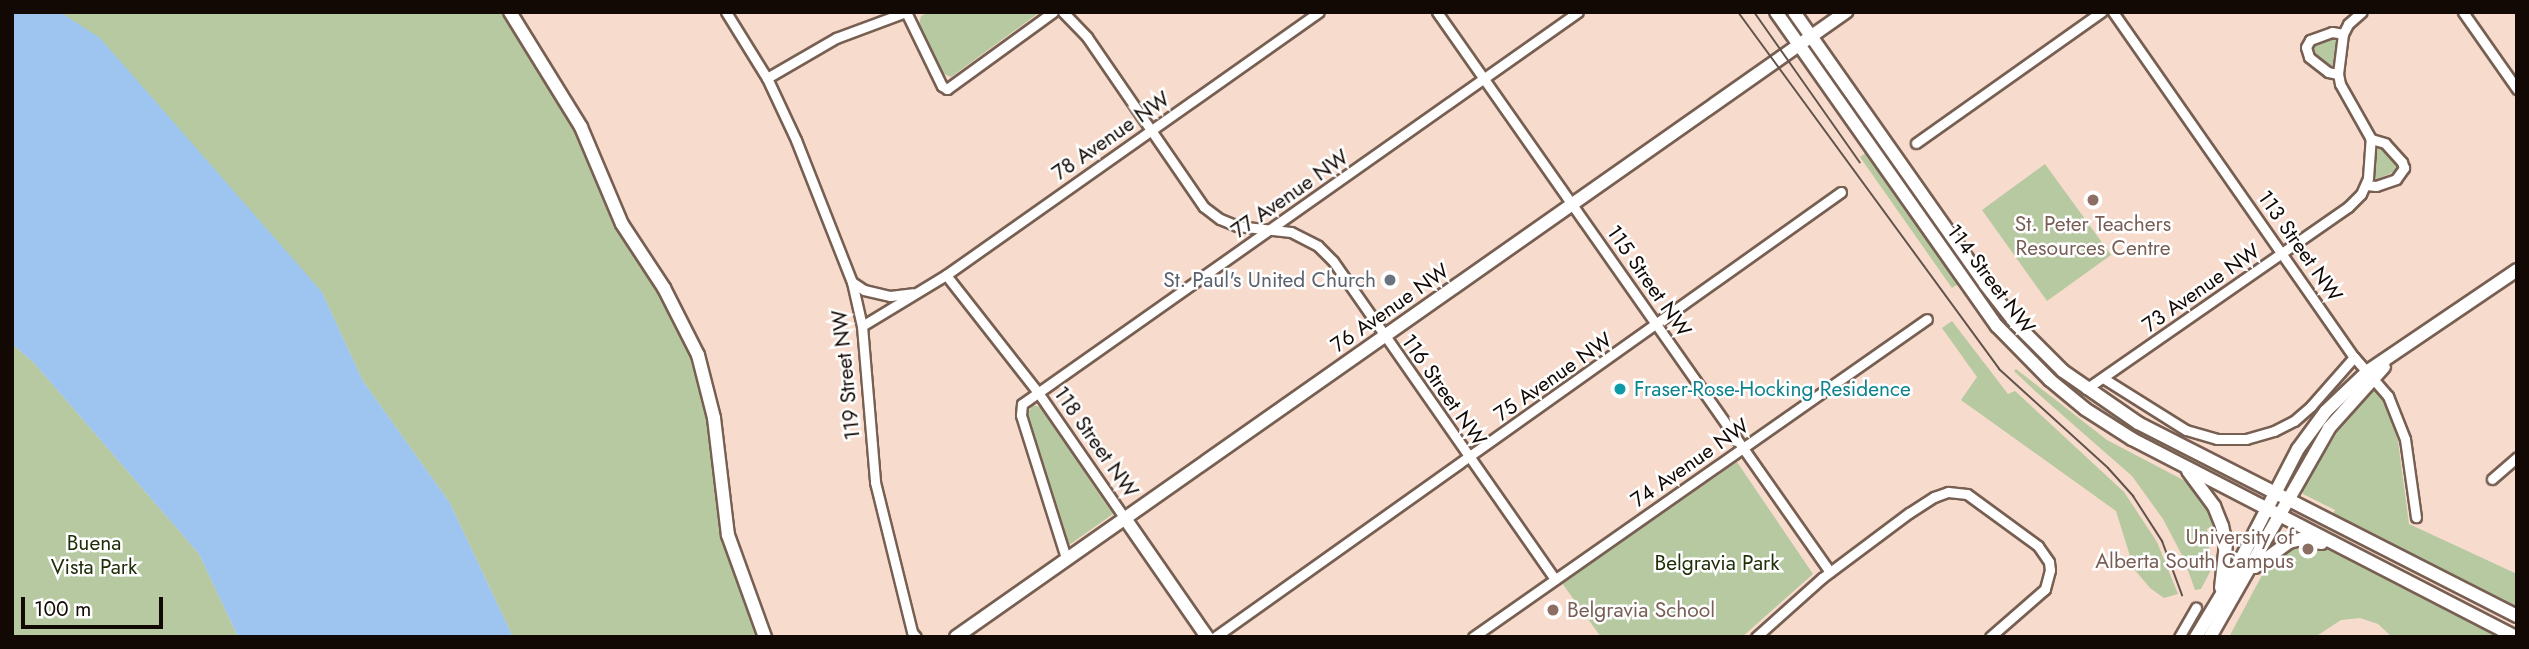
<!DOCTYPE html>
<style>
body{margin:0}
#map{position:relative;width:2529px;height:649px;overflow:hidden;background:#f7dbcc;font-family:Jost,sans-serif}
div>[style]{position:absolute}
.green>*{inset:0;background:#b6c9a1}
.water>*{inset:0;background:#9ec4f0}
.roads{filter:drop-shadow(2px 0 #775f52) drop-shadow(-2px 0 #775f52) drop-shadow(0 2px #775f52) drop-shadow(0 -2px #775f52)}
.street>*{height:9px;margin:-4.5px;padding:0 4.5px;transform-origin:4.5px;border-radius:4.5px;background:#fff}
.secondary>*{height:12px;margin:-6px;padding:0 6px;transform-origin:6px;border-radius:6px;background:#fff}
.tram>*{height:2px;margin:-1px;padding:0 1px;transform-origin:1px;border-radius:1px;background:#61524a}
.dots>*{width:19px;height:19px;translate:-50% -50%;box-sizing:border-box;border:4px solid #fff;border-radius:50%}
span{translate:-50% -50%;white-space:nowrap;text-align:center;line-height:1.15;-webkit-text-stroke:5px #fff;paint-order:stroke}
.street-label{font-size:21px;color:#120905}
.education-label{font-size:21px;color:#785e54}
.right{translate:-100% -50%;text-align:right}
.left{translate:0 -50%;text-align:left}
.worship-label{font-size:21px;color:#5b616d}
.culture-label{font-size:21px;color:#0d838f}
.park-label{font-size:21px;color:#202f09}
.frame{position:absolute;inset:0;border:14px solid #120905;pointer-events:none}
.scale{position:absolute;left:21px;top:597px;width:142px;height:32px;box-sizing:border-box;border:4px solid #120905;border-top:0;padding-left:9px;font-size:21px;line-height:24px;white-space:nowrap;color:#120905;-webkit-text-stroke:5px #fff;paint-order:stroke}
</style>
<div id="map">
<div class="green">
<div style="clip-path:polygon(60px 12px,501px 12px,580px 140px,614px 224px,668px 309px,688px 350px,708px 420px,722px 540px,757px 637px,513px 637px,450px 503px,363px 381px,322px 292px)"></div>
<div style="clip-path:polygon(929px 12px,1040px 12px,951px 77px,942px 73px,919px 25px,921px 16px)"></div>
<div style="clip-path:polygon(2333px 37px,2338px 39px,2334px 69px,2313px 53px,2311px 48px,2314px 44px)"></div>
<div style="clip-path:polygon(2378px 145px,2397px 165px,2398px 170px,2373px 181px)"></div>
<div style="clip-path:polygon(1867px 152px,1960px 283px,1952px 288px,1860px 157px)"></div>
<div style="clip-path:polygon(2045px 164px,2111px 255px,2047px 301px,1982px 210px)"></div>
<div style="clip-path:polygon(1952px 321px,2008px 394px,2015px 391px,2124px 492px,2157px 542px,2178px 594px,2164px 598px,2150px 588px,2134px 569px,2116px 511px,1961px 400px,1977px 377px,1942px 328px)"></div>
<div style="clip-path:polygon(12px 344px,34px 363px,199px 554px,238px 637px,12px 637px)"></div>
<div style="clip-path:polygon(2016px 369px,2107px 440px,2189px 483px,2205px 500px,2217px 524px,2207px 529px,2212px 568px,2201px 589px,2195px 590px,2184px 559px,2163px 519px,2132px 476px,2035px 391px,2014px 371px)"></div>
<div style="clip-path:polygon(2376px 389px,2387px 409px,2398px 441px,2409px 524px,2517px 574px,2517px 609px,2333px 514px,2335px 510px,2303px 494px,2303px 486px,2323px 446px,2328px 447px,2344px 422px)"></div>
<div style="clip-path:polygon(1033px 405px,1040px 407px,1113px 514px,1069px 545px,1027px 414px)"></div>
<div style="clip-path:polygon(1737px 462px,1813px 574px,1742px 637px,1601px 637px,1562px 583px)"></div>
<div style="clip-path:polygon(2296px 545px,2323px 545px,2501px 637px,2392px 637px,2378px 624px,2360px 618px,2341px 620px,2315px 637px,2229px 637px,2269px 562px)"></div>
</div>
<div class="water">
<div style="clip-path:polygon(12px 12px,60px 12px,100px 38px,322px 292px,363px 381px,450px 503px,513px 637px,238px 637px,199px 554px,34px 363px,12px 344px)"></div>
</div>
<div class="roads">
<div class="street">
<div style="left:726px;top:12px;width:78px;rotate:58.2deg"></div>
<div style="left:767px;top:78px;width:68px;rotate:64.9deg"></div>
<div style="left:796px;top:140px;width:153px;rotate:68.5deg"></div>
<div style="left:852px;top:282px;width:45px;rotate:77.2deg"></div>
<div style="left:862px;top:326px;width:157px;rotate:85.2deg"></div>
<div style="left:875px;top:482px;width:154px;rotate:76.1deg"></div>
<div style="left:912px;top:632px;width:6px;rotate:51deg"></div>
<div style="left:906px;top:12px;width:82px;rotate:64.1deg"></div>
<div style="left:942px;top:86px;width:6px;rotate:31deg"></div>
<div style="left:947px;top:89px;width:131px;rotate:-36deg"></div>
<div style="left:1063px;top:12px;width:35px;rotate:46deg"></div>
<div style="left:1087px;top:37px;width:206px;rotate:55.5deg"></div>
<div style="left:1204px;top:207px;width:20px;rotate:37deg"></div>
<div style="left:1220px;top:219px;width:18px;rotate:22deg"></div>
<div style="left:1237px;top:226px;width:54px;rotate:6.3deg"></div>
<div style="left:1291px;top:232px;width:30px;rotate:27deg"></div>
<div style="left:1318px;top:246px;width:21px;rotate:45deg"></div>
<div style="left:1333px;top:261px;width:388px;rotate:55.1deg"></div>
<div style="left:1437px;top:12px;width:684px;rotate:54.94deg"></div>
<div style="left:2113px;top:12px;width:421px;rotate:55.1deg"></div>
<div style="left:2354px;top:357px;width:52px;rotate:48.9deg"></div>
<div style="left:2388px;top:396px;width:46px;rotate:68.4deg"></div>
<div style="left:2405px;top:439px;width:79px;rotate:82deg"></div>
<div style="left:2463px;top:12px;width:94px;rotate:55deg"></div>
<div style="left:2338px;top:74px;width:10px;rotate:-169deg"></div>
<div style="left:2328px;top:72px;width:24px;rotate:-142deg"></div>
<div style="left:2309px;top:57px;width:10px;rotate:-107deg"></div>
<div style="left:2306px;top:47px;width:8px;rotate:-60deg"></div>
<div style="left:2310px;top:40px;width:23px;rotate:-20deg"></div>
<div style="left:2332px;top:32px;width:11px;rotate:10deg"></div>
<div style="left:767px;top:78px;width:80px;rotate:-30.1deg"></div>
<div style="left:836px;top:38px;width:75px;rotate:-20.4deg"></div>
<div style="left:1916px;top:143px;width:227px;rotate:-35.3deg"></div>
<div style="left:2366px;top:185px;width:10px;rotate:6deg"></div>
<div style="left:2376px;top:186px;width:21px;rotate:-19deg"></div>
<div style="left:2396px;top:179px;width:14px;rotate:-54deg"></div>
<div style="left:2404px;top:168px;width:6px;rotate:-108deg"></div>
<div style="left:2402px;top:162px;width:25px;rotate:-132deg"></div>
<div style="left:2385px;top:143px;width:15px;rotate:-164deg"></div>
<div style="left:946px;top:275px;width:147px;rotate:51.9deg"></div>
<div style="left:1037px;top:391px;width:153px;rotate:55.4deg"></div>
<div style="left:852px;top:282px;width:14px;rotate:34deg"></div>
<div style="left:864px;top:290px;width:27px;rotate:13deg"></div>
<div style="left:890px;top:296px;width:23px;rotate:-7deg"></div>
<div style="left:862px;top:326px;width:98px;rotate:-31.3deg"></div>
<div style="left:946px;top:275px;width:456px;rotate:-35.2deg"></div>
<div style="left:2103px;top:378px;width:98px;rotate:32.1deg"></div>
<div style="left:2186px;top:430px;width:32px;rotate:16deg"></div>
<div style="left:2217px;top:439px;width:29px"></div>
<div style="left:2246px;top:439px;width:29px;rotate:-16deg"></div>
<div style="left:2274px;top:431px;width:22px;rotate:-27deg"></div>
<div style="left:2294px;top:421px;width:23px;rotate:-41deg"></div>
<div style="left:2311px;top:406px;width:65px;rotate:-48.7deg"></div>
<div style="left:2086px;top:389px;width:319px;rotate:-34.8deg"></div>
<div style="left:2348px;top:207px;width:18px;rotate:-45deg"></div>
<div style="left:2361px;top:194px;width:17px;rotate:-66deg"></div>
<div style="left:2368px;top:178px;width:39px;rotate:-86deg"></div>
<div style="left:2371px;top:139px;width:63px;rotate:-119.4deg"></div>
<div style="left:2340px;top:84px;width:10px;rotate:-101deg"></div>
<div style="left:2338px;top:74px;width:40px;rotate:-82.9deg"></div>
<div style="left:2343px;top:34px;width:11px;rotate:-63deg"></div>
<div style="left:2348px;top:24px;width:18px;rotate:-41deg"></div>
<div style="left:2492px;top:479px;width:33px;rotate:-41deg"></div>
<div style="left:1066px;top:558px;width:150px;rotate:-107.5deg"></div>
<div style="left:1021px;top:415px;width:11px;rotate:-85deg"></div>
<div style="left:1022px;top:404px;width:680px;rotate:-35.19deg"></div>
<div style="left:1215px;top:637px;width:768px;rotate:-35.41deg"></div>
<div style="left:1473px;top:637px;width:554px;rotate:-35.01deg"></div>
<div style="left:1756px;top:637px;width:89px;rotate:-41.8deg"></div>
<div style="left:1822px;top:578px;width:109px;rotate:-36.8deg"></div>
<div style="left:1909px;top:513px;width:30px;rotate:-33deg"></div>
<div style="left:1934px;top:497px;width:15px;rotate:-20deg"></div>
<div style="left:1948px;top:492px;width:19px;rotate:6deg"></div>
<div style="left:1967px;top:494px;width:88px;rotate:36.2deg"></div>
<div style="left:2038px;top:546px;width:19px;rotate:55deg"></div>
<div style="left:2049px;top:562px;width:8px;rotate:83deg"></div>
<div style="left:2050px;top:570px;width:20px;rotate:105deg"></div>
<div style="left:2045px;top:589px;width:73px;rotate:138.9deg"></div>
<div style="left:2179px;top:637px;width:34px;rotate:-60deg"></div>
</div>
<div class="secondary">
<div style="left:510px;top:12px;width:135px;rotate:58.3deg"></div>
<div style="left:581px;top:127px;width:105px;rotate:67.1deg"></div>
<div style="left:622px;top:224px;width:77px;rotate:56.7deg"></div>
<div style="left:664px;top:288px;width:75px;rotate:63.1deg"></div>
<div style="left:698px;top:355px;width:65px;rotate:75.7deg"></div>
<div style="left:714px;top:418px;width:118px;rotate:83.2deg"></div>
<div style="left:728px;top:535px;width:109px;rotate:70.1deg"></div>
<div style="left:1776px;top:12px;width:384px;rotate:54.9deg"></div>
<div style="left:1997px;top:326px;width:76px;rotate:45.5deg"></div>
<div style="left:2050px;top:380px;width:45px;rotate:39.6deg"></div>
<div style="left:2085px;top:409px;width:56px;rotate:32.6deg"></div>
<div style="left:2132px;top:439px;width:431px;rotate:27.3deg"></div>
<div style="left:1794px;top:12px;width:332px;rotate:54.9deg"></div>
<div style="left:1985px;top:284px;width:52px;rotate:52deg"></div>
<div style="left:2017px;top:325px;width:65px;rotate:45deg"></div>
<div style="left:2063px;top:371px;width:91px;rotate:34.7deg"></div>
<div style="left:2138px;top:423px;width:425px;rotate:27deg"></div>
<div style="left:2188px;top:471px;width:44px;rotate:53.4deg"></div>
<div style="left:2214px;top:506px;width:22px;rotate:68deg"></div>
<div style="left:2222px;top:526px;width:18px;rotate:77deg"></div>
<div style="left:2226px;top:544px;width:44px;rotate:96.5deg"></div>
<div style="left:1124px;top:517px;width:146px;rotate:55.3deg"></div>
<div style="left:2255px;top:567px;width:42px;rotate:-36.3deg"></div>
<div style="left:2289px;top:542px;width:12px;rotate:-14deg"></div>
<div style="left:2301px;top:539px;width:21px;rotate:11deg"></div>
<div style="left:956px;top:637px;width:1088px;rotate:-35.08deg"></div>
<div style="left:2196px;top:637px;width:62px;rotate:-58.9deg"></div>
<div style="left:2228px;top:584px;width:152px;rotate:-62.6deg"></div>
<div style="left:2298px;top:449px;width:47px;rotate:-53.6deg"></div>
<div style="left:2326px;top:411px;width:58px;rotate:-43.6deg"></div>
<div style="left:2368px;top:371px;width:180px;rotate:-34.1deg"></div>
<div style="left:2210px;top:637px;width:241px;rotate:-60.3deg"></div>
<div style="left:2329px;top:428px;width:82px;rotate:-48deg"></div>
</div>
</div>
<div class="tram">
<div style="left:1738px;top:12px;width:442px;rotate:53.8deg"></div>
<div style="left:1999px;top:369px;width:147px;rotate:42.2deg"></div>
<div style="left:2108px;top:468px;width:38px;rotate:48deg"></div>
<div style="left:2133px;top:496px;width:54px;rotate:57.2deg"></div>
<div style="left:2162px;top:541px;width:58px;rotate:69.7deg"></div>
<div style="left:1754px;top:12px;width:184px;rotate:54.9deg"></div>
</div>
<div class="dots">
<div style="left:2093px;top:200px;background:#8d6e63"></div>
<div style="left:1390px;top:280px;background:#6b7280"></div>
<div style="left:1620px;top:389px;background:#0f9aa8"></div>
<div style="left:2308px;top:549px;background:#8d6e63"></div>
<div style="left:1553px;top:610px;background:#8d6e63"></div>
</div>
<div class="street-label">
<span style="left:1111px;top:136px;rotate:-35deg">78 Avenue NW</span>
<span style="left:1290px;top:194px;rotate:-35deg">77 Avenue NW</span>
<span style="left:2300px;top:246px;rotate:55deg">113 Street NW</span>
<span style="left:1991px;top:279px;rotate:53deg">114 Street NW</span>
<span style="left:1649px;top:281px;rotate:55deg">115 Street NW</span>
<span style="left:2201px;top:288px;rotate:-35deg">73 Avenue NW</span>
<span style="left:1390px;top:308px;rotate:-35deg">76 Avenue NW</span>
<span style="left:846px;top:375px;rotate:-96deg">119 Street NW</span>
<span style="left:1553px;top:377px;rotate:-35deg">75 Avenue NW</span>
<span style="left:1444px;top:390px;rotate:55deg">116 Street NW</span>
<span style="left:1096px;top:442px;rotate:55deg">118 Street NW</span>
<span style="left:1690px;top:463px;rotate:-35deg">74 Avenue NW</span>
</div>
<div class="education-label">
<span style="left:2093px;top:236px">St. Peter Teachers<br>Resources Centre</span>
<span class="right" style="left:2294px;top:549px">University of<br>Alberta South Campus</span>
<span class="left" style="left:1567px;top:610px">Belgravia School</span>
</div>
<div class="worship-label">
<span class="right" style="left:1376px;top:280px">St. Paul's United Church</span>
</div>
<div class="culture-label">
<span class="left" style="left:1634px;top:389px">Fraser-Rose-Hocking Residence</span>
</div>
<div class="park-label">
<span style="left:94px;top:555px">Buena<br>Vista Park</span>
<span style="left:1717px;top:563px">Belgravia Park</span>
</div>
<div class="frame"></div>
<div class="scale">100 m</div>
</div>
